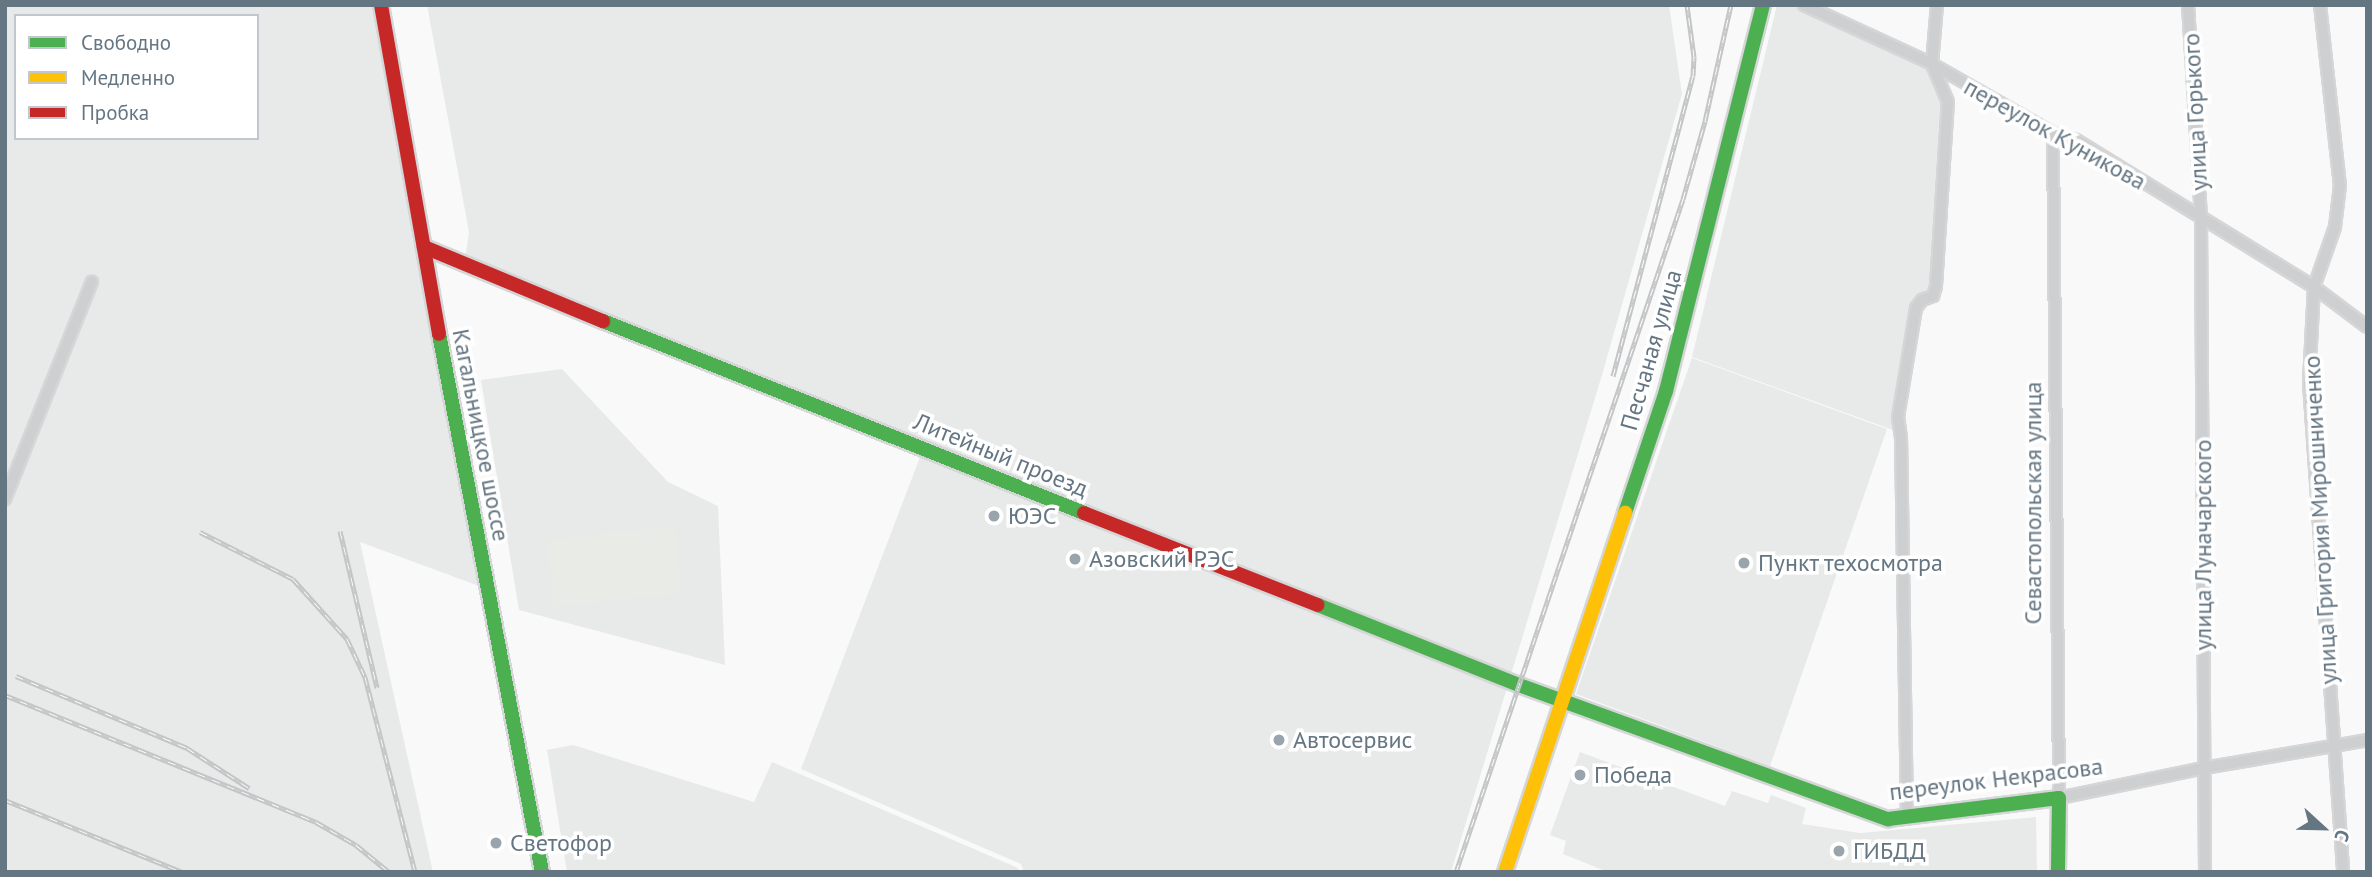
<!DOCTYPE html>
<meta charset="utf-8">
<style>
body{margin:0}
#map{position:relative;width:2372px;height:877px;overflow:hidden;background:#f9f9f9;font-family:"PT Sans",sans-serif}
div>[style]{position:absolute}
.built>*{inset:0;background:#e8e9e9}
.green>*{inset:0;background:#e8ebe6}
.roads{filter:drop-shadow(2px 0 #d5d6d7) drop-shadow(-2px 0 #d5d6d7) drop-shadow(0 2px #d5d6d7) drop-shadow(0 -2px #d5d6d7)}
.street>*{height:10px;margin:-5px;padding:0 5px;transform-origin:5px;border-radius:5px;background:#cecfd0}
.fast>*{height:14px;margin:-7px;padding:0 7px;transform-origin:7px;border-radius:7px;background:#4caf50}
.slow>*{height:14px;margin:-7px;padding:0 7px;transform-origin:7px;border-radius:7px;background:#ffc107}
.jam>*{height:14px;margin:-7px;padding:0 7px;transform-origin:7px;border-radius:7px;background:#c62828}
.rail>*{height:5px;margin-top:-2.5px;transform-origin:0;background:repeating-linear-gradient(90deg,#fff 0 8px,#c3c5c6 0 16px);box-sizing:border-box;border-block:2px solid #c3c5c6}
.dots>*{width:19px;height:19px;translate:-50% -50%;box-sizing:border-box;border:4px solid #fff;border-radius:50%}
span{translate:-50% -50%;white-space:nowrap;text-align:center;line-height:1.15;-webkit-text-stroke:7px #fff;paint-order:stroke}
.street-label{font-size:24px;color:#657683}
.poi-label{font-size:24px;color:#657683}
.left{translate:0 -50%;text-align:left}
.frame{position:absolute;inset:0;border:7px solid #657683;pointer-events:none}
.legend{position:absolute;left:14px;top:14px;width:245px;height:126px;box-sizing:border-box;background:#fff;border:2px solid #c1c8cd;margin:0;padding:9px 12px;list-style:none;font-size:21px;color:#657683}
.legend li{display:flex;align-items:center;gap:14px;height:35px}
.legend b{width:35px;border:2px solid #c1c8cd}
.north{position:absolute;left:2288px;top:793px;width:70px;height:70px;-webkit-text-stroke:5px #fff;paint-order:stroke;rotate:112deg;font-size:19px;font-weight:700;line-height:28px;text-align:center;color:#657683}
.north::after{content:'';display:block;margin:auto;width:24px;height:32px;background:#657683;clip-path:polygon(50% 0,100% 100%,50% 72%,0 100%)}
</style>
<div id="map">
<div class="built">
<div style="clip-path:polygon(evenodd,5px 5px,381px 5px,412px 236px,479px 586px,360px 542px,433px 872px,5px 872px,5px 5px,16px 16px,257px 16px,257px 138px,16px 138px,16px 16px)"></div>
<div style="clip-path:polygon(427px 5px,1669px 5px,1682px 94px,1602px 375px,1451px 872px,1024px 872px,1021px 864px,801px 769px,925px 444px,465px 259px,469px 232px)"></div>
<div style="clip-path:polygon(1777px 5px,1800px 5px,1930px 65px,1947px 103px,1932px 285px,1929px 293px,1913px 307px,1893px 430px,1692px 357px)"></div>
<div style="clip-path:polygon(1692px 358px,1887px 429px,1770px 766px,1576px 694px)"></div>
<div style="clip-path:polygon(562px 369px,668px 482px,718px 506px,725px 665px,519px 610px,481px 380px)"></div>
<div style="clip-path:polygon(573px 745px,754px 802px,772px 762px,1018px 868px,1019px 872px,567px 872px,547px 750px)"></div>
<div style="clip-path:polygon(1580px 752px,1725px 806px,1732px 791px,1768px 803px,1771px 795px,1806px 808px,1802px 824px,1860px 833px,2036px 817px,2037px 872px,1608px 872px,1563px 854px,1566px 841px,1550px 835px)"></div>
</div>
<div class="green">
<div style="clip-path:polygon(674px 526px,681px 593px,554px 607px,547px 540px)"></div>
</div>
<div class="roads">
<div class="street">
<div style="left:1804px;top:5px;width:141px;rotate:24.7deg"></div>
<div style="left:1932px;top:64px;width:139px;rotate:29.7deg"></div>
<div style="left:2053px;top:133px;width:24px;rotate:17deg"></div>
<div style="left:2076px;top:140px;width:280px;rotate:31.7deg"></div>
<div style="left:2314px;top:287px;width:66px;rotate:37deg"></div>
<div style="left:2188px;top:5px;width:214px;rotate:86.5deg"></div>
<div style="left:2201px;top:219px;width:653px;rotate:89.65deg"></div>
<div style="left:2320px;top:5px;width:181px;rotate:83.7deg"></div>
<div style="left:2340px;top:185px;width:42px;rotate:96.8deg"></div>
<div style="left:2335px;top:227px;width:64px;rotate:109.3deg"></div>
<div style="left:2314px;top:287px;width:96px;rotate:93deg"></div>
<div style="left:2309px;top:383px;width:490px;rotate:86deg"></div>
<div style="left:2053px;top:133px;width:665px;rotate:89.48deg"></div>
<div style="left:2059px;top:798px;width:148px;rotate:-11.7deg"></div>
<div style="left:2204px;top:768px;width:165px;rotate:-9.7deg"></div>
<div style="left:5px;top:499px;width:234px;rotate:-68.2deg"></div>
<div style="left:1907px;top:818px;width:380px;rotate:-90.9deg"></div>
<div style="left:1901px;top:438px;width:21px;rotate:-98deg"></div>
<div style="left:1898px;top:417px;width:110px;rotate:-80.6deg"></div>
<div style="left:1916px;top:308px;width:10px;rotate:-53deg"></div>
<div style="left:1922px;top:300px;width:12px;rotate:-20deg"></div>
<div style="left:1933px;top:296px;width:10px;rotate:-73deg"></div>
<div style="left:1936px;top:286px;width:184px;rotate:-86.3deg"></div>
<div style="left:1948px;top:102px;width:41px;rotate:-112.8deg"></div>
<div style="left:1932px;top:64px;width:59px;rotate:-85.2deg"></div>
</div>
<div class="fast">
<div style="left:603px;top:321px;width:518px;rotate:21.76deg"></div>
<div style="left:439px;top:334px;width:548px;rotate:79.16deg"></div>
<div style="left:1625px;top:513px;width:129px;rotate:-71.4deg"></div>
<div style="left:1666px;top:391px;width:398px;rotate:-75.9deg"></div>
<div style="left:1318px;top:605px;width:216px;rotate:21.7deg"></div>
<div style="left:1519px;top:685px;width:393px;rotate:20deg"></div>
<div style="left:1888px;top:819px;width:172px;rotate:-7deg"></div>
<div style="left:2059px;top:798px;width:74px;rotate:90.8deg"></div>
</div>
<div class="slow">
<div style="left:1505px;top:872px;width:379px;rotate:-71.5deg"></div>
</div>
<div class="jam">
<div style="left:381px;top:5px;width:334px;rotate:80deg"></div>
<div style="left:424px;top:247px;width:194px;rotate:22.5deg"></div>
<div style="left:1084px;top:513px;width:251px;rotate:21.5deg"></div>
</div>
</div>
<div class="rail">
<div style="left:1613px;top:376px;width:310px;rotate:-75.1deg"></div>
<div style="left:1693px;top:76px;width:19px;rotate:-87deg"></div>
<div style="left:1694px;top:57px;width:52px;rotate:-97.7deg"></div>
<div style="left:340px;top:531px;width:161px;rotate:76.7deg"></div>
<div style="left:200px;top:532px;width:104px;rotate:26.8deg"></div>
<div style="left:293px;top:579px;width:81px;rotate:48deg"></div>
<div style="left:347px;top:639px;width:42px;rotate:64.7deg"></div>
<div style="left:365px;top:677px;width:201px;rotate:75.6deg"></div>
<div style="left:16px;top:676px;width:186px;rotate:22.8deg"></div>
<div style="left:187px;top:748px;width:74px;rotate:32.8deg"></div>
<div style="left:5px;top:695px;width:336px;rotate:22.2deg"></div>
<div style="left:316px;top:822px;width:46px;rotate:29.9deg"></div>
<div style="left:356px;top:845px;width:43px;rotate:39.3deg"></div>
<div style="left:5px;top:800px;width:191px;rotate:22.1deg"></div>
<div style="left:1456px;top:872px;width:710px;rotate:-71.36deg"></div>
<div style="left:1683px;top:199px;width:81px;rotate:-74.2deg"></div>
<div style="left:1705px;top:121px;width:119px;rotate:-77.4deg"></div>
</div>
<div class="dots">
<div style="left:994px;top:516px;background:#99a4ac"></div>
<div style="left:1075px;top:559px;background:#99a4ac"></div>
<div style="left:1744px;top:563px;background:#99a4ac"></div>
<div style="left:1279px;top:740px;background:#99a4ac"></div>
<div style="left:1580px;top:775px;background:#99a4ac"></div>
<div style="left:496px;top:843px;background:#99a4ac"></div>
<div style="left:1839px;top:851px;background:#99a4ac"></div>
</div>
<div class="street-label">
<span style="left:2195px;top:112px;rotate:-93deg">улица Горького</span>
<span style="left:2055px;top:134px;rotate:29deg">переулок Куникова</span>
<span style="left:1651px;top:350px;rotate:-74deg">Песчаная улица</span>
<span style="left:481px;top:435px;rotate:79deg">Кагальницкое шоссе</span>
<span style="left:1001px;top:455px;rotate:22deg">Литейный проезд</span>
<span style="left:2033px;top:503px;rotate:-90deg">Севастопольская улица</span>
<span style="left:2320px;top:520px;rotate:-93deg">улица Григория Мирошниченко</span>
<span style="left:2203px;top:545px;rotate:-90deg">улица Луначарского</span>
<span style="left:1996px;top:779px;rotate:-7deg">переулок Некрасова</span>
</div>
<div class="poi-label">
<span class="left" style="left:1008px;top:516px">ЮЭС</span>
<span class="left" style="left:1089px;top:559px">Азовский РЭС</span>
<span class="left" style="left:1758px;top:563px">Пункт техосмотра</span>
<span class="left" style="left:1293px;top:740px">Автосервис</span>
<span class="left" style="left:1594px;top:775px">Победа</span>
<span class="left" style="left:510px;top:843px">Светофор</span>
<span class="left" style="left:1853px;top:851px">ГИБДД</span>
</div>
<div class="frame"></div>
<ul class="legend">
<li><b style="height:9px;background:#4caf50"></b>Свободно</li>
<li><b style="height:9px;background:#ffc107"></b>Медленно</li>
<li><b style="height:9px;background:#c62828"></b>Пробка</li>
</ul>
<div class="north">С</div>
</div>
